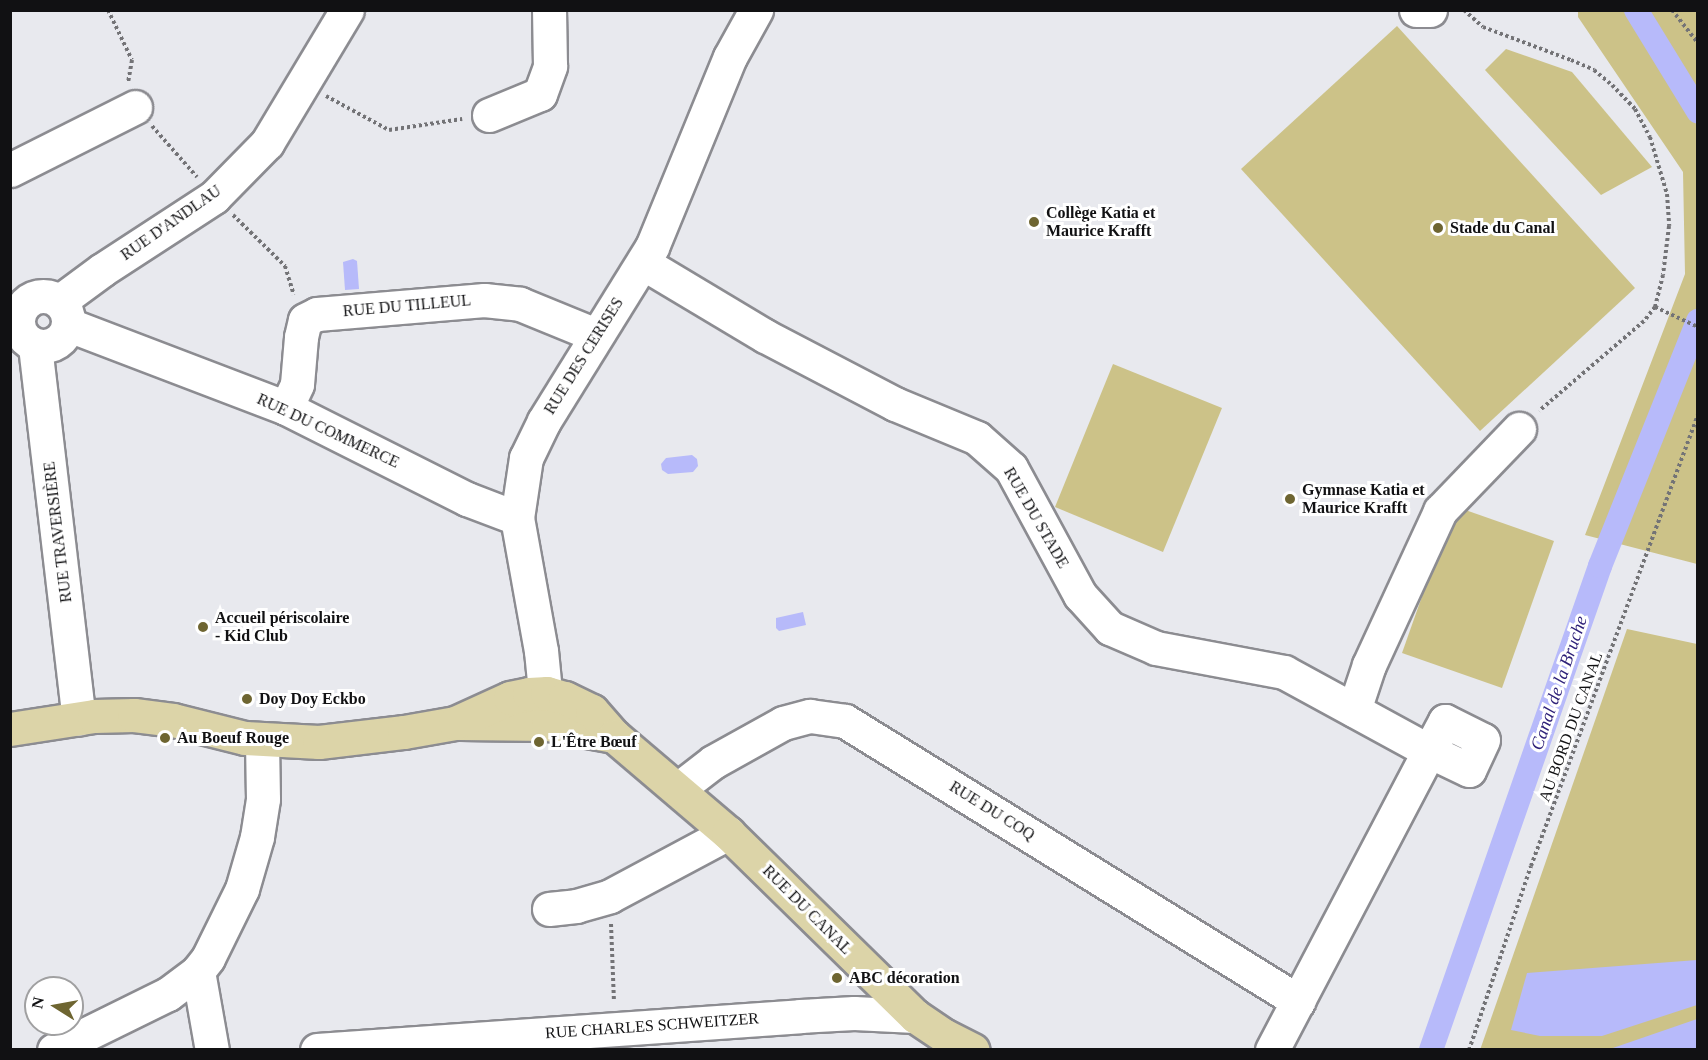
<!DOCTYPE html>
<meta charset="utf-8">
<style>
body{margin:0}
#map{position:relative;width:1708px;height:1060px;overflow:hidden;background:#e8e9ee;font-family:Georgia,serif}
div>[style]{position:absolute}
.green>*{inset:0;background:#ccc288}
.water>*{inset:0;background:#b7bafa}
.canal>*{height:24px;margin:-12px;padding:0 12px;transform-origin:12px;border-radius:12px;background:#b7bafa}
.path>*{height:4px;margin-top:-2px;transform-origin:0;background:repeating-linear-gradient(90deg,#737376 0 3px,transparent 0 6px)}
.roads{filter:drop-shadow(2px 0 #8c8c91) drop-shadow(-2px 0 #8c8c91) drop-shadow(0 2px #8c8c91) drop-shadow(0 -2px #8c8c91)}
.minor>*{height:33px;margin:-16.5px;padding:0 16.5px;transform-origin:16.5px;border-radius:16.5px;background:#fff}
.minor>.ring{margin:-16.5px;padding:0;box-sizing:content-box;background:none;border:33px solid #fff;border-radius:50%}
.major>*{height:33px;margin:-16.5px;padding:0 16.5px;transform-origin:16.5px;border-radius:16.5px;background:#dcd4a8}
.dots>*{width:16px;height:16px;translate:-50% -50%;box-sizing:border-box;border:3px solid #fff;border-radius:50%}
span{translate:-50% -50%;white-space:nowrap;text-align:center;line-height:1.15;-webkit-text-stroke:6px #fff;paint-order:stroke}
.poi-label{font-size:16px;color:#111113;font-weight:700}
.left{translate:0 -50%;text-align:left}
.street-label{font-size:16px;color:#111113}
.water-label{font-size:18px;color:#2e2179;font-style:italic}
.frame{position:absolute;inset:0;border:12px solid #111113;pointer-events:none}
.north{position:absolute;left:24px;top:976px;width:60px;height:60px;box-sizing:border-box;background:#fff;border:2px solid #a0a0a1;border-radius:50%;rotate:281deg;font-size:16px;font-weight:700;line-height:24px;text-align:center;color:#111113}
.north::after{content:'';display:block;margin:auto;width:21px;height:27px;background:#6e6531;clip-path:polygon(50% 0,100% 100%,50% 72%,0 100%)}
</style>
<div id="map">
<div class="green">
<div style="clip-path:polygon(1578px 11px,1697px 11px,1697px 564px,1585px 535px,1685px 274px,1683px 172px,1578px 17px)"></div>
<div style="clip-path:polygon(1397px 26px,1635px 288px,1480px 431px,1241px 169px)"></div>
<div style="clip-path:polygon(1506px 49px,1572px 72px,1652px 167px,1601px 195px,1485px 70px)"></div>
<div style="clip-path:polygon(1113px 364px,1222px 408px,1163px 552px,1055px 507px)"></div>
<div style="clip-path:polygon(1454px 506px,1554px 541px,1502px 688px,1402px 653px)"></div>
<div style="clip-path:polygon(1627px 629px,1697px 644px,1697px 1049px,1480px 1050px)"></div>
</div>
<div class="water">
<div style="clip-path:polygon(353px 259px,357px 261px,359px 289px,345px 290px,343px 262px)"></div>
<div style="clip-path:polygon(692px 455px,697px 459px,698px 466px,693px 472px,668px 474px,662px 470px,661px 464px,666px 458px)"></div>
<div style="clip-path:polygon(803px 612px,806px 625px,779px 631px,776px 628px,776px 618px)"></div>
<div style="clip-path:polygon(1697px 960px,1697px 1005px,1602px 1036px,1540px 1036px,1511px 1030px,1527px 973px)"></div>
<div style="clip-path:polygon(1697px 1019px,1697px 1049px,1610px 1049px)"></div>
</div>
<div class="canal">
<div style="left:1636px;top:10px;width:119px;rotate:58.5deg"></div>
<div style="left:1431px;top:1050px;width:513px;rotate:-70.75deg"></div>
<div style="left:1600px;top:566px;width:264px;rotate:-68.2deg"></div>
</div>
<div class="path">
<div style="left:108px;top:10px;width:55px;rotate:64.4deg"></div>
<div style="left:132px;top:60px;width:22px;rotate:100deg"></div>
<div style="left:1464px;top:10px;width:25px;rotate:42deg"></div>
<div style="left:1483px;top:27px;width:94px;rotate:20.6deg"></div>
<div style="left:1571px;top:60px;width:25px;rotate:23deg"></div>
<div style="left:1594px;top:70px;width:23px;rotate:40deg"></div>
<div style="left:1612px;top:85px;width:33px;rotate:46deg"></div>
<div style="left:1635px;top:109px;width:32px;rotate:62deg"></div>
<div style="left:1650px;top:137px;width:59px;rotate:73.4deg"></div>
<div style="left:1667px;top:194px;width:32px;rotate:86deg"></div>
<div style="left:1669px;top:226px;width:49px;rotate:97deg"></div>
<div style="left:1663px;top:275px;width:33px;rotate:104deg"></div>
<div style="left:1655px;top:307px;width:18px;rotate:128deg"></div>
<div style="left:1644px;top:321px;width:138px;rotate:139.4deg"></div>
<div style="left:1672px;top:10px;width:42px;rotate:51.8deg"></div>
<div style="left:326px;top:96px;width:72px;rotate:28.4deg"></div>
<div style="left:389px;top:130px;width:74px;rotate:-8.6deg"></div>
<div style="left:152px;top:126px;width:68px;rotate:48.6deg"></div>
<div style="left:233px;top:215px;width:73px;rotate:44.4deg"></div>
<div style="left:285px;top:266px;width:30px;rotate:73deg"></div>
<div style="left:1655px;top:307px;width:47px;rotate:24.9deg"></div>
<div style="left:611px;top:924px;width:77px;rotate:87.8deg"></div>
<div style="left:1469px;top:1050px;width:194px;rotate:-71.4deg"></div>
<div style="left:1531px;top:866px;width:482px;rotate:-69.7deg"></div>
</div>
<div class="roads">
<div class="minor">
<div style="left:1416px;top:10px;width:14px"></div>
<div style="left:489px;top:115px;width:55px;rotate:-22.4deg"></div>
<div style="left:540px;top:94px;width:30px;rotate:-70deg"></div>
<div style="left:550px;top:66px;width:56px;rotate:-91deg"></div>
<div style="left:10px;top:170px;width:140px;rotate:-26.7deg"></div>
<div style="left:643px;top:263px;width:142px;rotate:30.9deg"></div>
<div style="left:765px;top:336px;width:147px;rotate:27.6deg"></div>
<div style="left:895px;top:404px;width:89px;rotate:22.5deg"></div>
<div style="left:977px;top:438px;width:45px;rotate:41.4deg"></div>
<div style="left:1011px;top:468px;width:145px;rotate:61.5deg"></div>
<div style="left:1080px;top:595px;width:45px;rotate:47.7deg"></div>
<div style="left:1110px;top:628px;width:50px;rotate:23.5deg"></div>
<div style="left:1156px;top:648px;width:130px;rotate:10.6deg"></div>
<div style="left:1284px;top:672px;width:165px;rotate:28.6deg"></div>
<div style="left:1429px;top:751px;width:34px;rotate:-62deg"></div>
<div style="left:1445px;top:721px;width:42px;rotate:26.6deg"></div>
<div style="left:1483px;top:740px;width:33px;rotate:115deg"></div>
<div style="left:1469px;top:770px;width:44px;rotate:-154.6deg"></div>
<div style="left:1429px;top:751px;width:338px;rotate:117.7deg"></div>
<div class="ring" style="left:18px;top:296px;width:17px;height:17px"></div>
<div style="left:60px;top:301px;width:52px;rotate:-36.4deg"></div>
<div style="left:102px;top:270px;width:134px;rotate:-33.1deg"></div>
<div style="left:214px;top:197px;width:76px;rotate:-45.5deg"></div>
<div style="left:267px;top:143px;width:155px;rotate:-59deg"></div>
<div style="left:69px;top:325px;width:232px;rotate:20.9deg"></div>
<div style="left:286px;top:408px;width:203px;rotate:26.7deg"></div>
<div style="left:467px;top:499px;width:53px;rotate:20.8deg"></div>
<div style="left:35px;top:346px;width:375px;rotate:83.3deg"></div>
<div style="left:286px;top:408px;width:26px;rotate:-65deg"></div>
<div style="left:297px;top:384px;width:47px;rotate:-85.1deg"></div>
<div style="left:301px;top:337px;width:17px;rotate:-77deg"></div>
<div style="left:305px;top:320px;width:13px;rotate:-27deg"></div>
<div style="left:317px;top:314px;width:168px;rotate:-4.8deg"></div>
<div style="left:484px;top:300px;width:36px;rotate:6deg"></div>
<div style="left:520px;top:304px;width:82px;rotate:22.2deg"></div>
<div style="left:1354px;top:710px;width:47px;rotate:-71.6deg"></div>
<div style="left:1369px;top:665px;width:170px;rotate:-65.2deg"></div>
<div style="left:1440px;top:511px;width:114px;rotate:-46.1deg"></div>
<div style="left:548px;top:722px;width:71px;rotate:-95.6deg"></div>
<div style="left:541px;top:651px;width:135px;rotate:-100.2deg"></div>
<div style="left:517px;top:518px;width:61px;rotate:-81.5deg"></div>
<div style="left:526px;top:458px;width:41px;rotate:-64.1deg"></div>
<div style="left:544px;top:421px;width:205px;rotate:-58.2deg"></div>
<div style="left:652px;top:247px;width:205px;rotate:-67.7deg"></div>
<div style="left:730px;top:57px;width:54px;rotate:-61deg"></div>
<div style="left:678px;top:789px;width:44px;rotate:-37.6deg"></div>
<div style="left:713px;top:762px;width:80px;rotate:-29.1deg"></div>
<div style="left:783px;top:723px;width:28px;rotate:-15deg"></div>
<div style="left:810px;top:716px;width:35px;rotate:8deg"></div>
<div style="left:845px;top:721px;width:533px;rotate:31.72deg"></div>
<div style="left:549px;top:909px;width:27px;rotate:-6deg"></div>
<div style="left:576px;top:906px;width:35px;rotate:-16deg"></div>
<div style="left:610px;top:896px;width:134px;rotate:-28.1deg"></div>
<div style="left:198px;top:971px;width:80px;rotate:80deg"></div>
<div style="left:54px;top:1050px;width:127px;rotate:-26.2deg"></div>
<div style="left:168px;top:994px;width:38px;rotate:-37deg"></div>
<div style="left:198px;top:971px;width:16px;rotate:-52deg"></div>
<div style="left:208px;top:958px;width:77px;rotate:-63.8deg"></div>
<div style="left:242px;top:889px;width:54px;rotate:-73.9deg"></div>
<div style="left:257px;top:837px;width:38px;rotate:-81deg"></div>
<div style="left:263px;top:799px;width:59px;rotate:-91deg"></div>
<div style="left:317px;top:1050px;width:484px;rotate:-4deg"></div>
<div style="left:800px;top:1016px;width:54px;rotate:-3.2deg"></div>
<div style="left:854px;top:1013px;width:61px;rotate:2.8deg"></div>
</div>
<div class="major">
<div style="left:460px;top:723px;width:88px;rotate:0.7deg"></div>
<div style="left:548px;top:724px;width:67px;rotate:10.3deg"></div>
<div style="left:10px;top:729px;width:85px;rotate:-8.8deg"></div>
<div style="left:94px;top:716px;width:40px;rotate:-1.4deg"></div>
<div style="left:134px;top:715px;width:39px;rotate:7deg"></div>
<div style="left:173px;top:720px;width:74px;rotate:14deg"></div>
<div style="left:245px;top:738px;width:74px;rotate:3.1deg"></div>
<div style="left:319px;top:742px;width:86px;rotate:-6.7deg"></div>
<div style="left:404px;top:732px;width:52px;rotate:-10deg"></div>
<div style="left:455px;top:723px;width:60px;rotate:-24.4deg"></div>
<div style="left:510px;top:698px;width:19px;rotate:-12deg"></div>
<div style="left:529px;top:694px;width:18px;rotate:-3deg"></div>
<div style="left:547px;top:693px;width:19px;rotate:16deg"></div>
<div style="left:565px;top:698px;width:30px;rotate:26deg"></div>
<div style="left:592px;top:711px;width:33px;rotate:49deg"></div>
<div style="left:614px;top:736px;width:150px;rotate:40.4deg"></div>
<div style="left:728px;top:833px;width:262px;rotate:44.4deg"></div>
<div style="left:915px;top:1016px;width:36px;rotate:34deg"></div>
<div style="left:945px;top:1036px;width:31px;rotate:27deg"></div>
</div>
</div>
<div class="dots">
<div style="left:1034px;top:222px;background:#6e6531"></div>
<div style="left:1438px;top:228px;background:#6e6531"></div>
<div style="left:1290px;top:499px;background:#6e6531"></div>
<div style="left:203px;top:627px;background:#6e6531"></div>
<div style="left:247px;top:699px;background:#6e6531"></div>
<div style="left:165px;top:738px;background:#6e6531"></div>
<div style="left:539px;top:742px;background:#6e6531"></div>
<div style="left:837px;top:978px;background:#6e6531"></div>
</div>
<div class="poi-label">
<span class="left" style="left:1046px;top:222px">Collège Katia et<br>Maurice Krafft</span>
<span class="left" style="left:1450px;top:228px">Stade du Canal</span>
<span class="left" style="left:1302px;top:499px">Gymnase Katia et<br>Maurice Krafft</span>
<span class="left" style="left:215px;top:627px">Accueil périscolaire<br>- Kid Club</span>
<span class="left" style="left:259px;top:699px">Doy Doy Eckbo</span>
<span class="left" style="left:177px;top:738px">Au Boeuf Rouge</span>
<span class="left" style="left:551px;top:742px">L'Être Bœuf</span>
<span class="left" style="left:849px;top:978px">ABC décoration</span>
</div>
<div class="street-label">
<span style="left:171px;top:223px;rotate:-35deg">RUE D'ANDLAU</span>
<span style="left:407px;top:306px;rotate:-5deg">RUE DU TILLEUL</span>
<span style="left:584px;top:356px;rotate:-58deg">RUE DES CERISES</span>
<span style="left:328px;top:431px;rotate:25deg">RUE DU COMMERCE</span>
<span style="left:1036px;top:518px;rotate:60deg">RUE DU STADE</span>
<span style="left:58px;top:532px;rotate:-97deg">RUE TRAVERSIÈRE</span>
<span style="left:1571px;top:727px;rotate:-70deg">AU BORD DU CANAL</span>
<span style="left:992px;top:811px;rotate:32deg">RUE DU COQ</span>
<span style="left:807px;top:910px;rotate:45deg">RUE DU CANAL</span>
<span style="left:652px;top:1026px;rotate:-4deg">RUE CHARLES SCHWEITZER</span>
</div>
<div class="water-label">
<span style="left:1559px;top:683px;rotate:-71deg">Canal de la Bruche</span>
</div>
<div class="frame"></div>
<div class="north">N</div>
</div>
